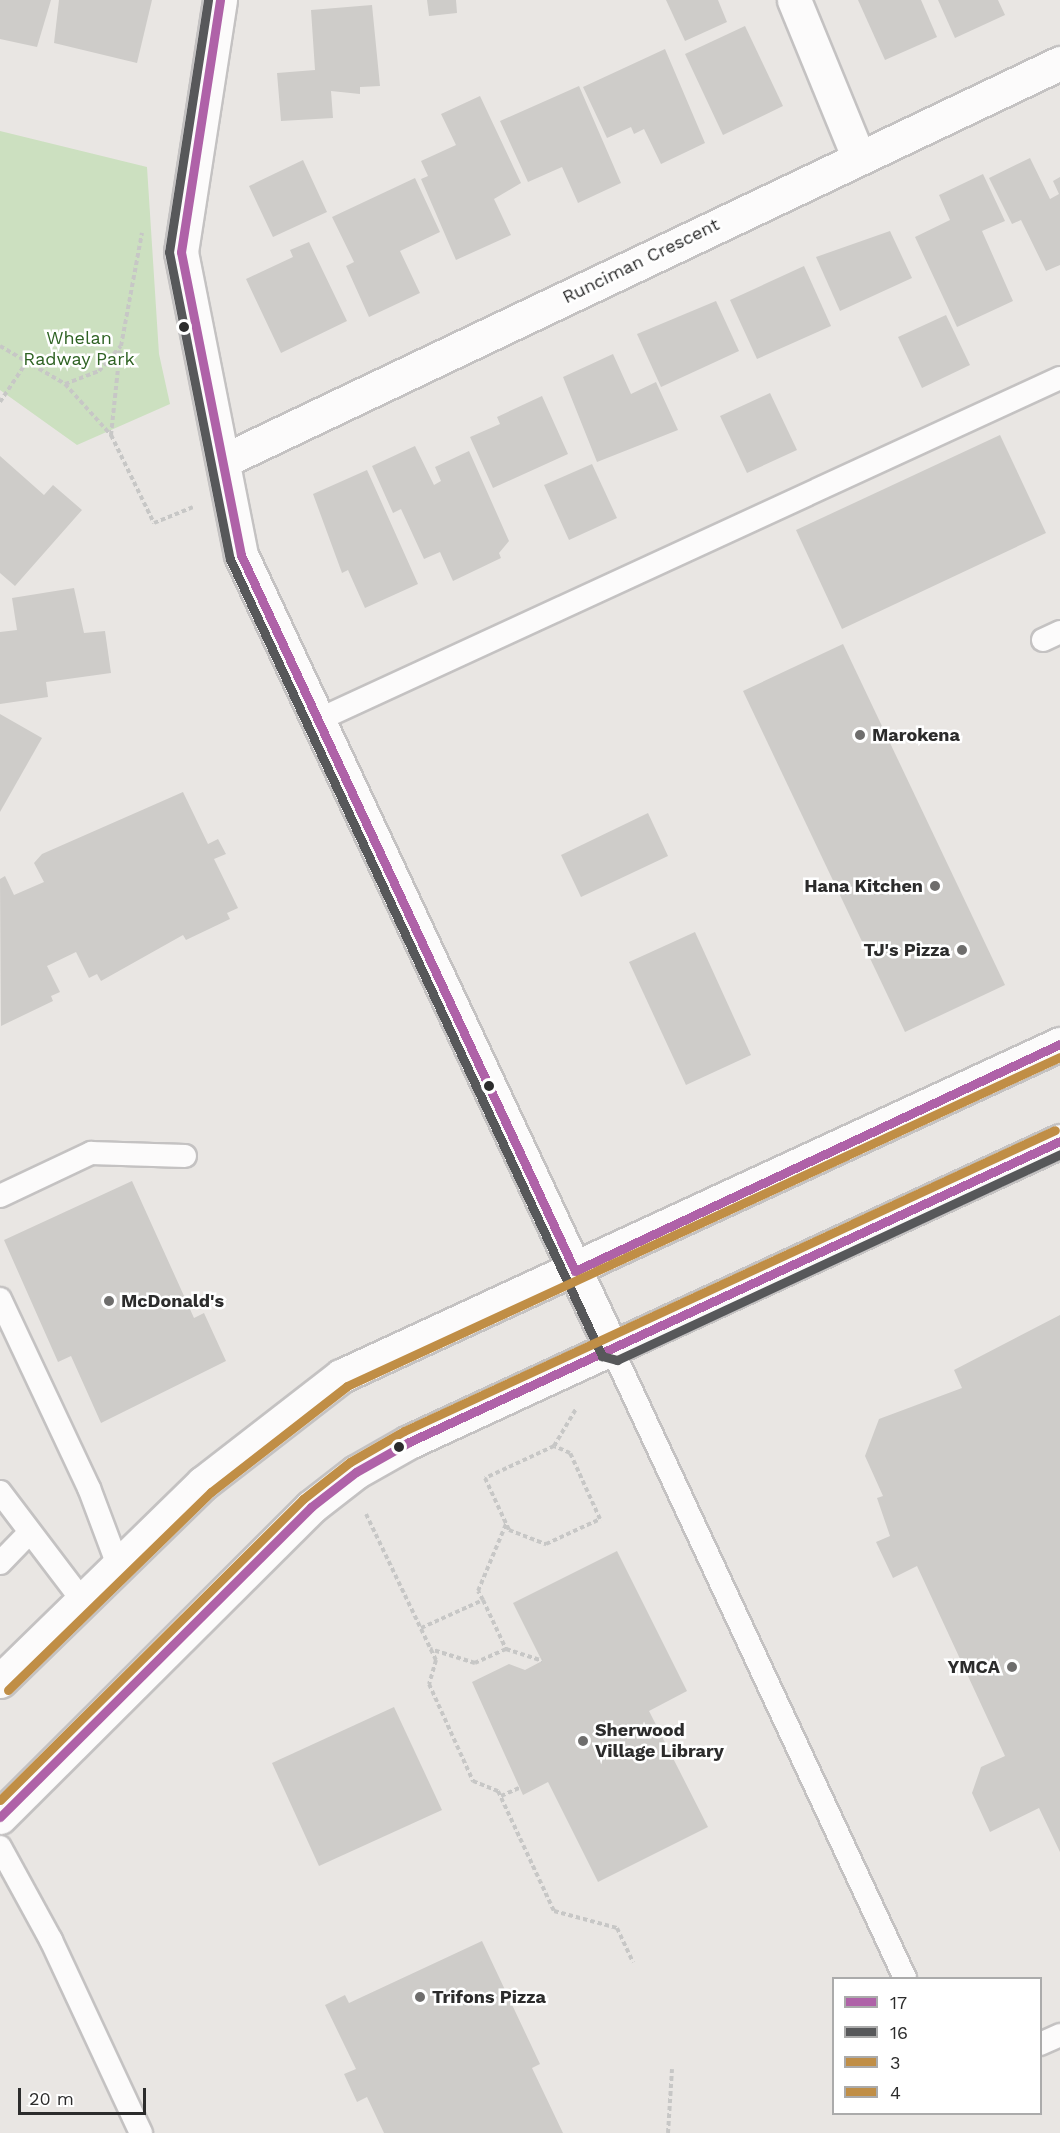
<!DOCTYPE html>
<style>
body{margin:0}
#map{position:relative;width:1060px;height:2133px;overflow:hidden;background:#e9e6e3;font-family:"Work Sans",sans-serif}
div>[style]{position:absolute}
.green>*{inset:0;background:#cce0c0}
.building>*{inset:0;background:#ceccc9}
.path>*{height:4px;margin-top:-2px;transform-origin:0;background:repeating-linear-gradient(90deg,#c7c7c6 0 4.5px,transparent 0 7.5px)}
.roads{filter:drop-shadow(2px 0 #c4c2c2) drop-shadow(-2px 0 #c4c2c2) drop-shadow(0 2px #c4c2c2) drop-shadow(0 -2px #c4c2c2)}
.lane>*{height:22px;margin:-11px;padding:0 11px;transform-origin:11px;border-radius:11px;background:#fcfbfb}
.street>*{height:33px;margin:-16.5px;padding:0 16.5px;transform-origin:16.5px;border-radius:16.5px;background:#fcfbfb}
.secondary>*{height:33px;margin:-16.5px;padding:0 16.5px;transform-origin:16.5px;border-radius:16.5px;background:#fcfbfb}
.bus-1>*{height:9px;margin:-4.5px;padding:0 4.5px;transform-origin:4.5px;border-radius:4.5px;background:#af62a8}
.bus-2>*{height:9px;margin:-4.5px;padding:0 4.5px;transform-origin:4.5px;border-radius:4.5px;background:#57585a}
.bus-3>*{height:9px;margin:-4.5px;padding:0 4.5px;transform-origin:4.5px;border-radius:4.5px;background:#c08e46}
.bus-4>*{height:9px;margin:-4.5px;padding:0 4.5px;transform-origin:4.5px;border-radius:4.5px;background:#c08e46}
.dots>*{width:16px;height:16px;translate:-50% -50%;box-sizing:border-box;border:3px solid #fff;border-radius:50%}
span{translate:-50% -50%;white-space:nowrap;text-align:center;line-height:1.15;-webkit-text-stroke:5px #fff;paint-order:stroke}
.street-label{font-size:18px;color:#2c2c2c}
.park-label{font-size:18px;color:#2e6223}
.poi-label{font-size:18px;color:#2c2c2c;font-weight:700}
.left{translate:0 -50%;text-align:left}
.right{translate:-100% -50%;text-align:right}
.legend{position:absolute;left:832px;top:1977px;width:210px;height:138px;box-sizing:border-box;background:#fff;border:2px solid #ababab;margin:0;padding:8px 10px;list-style:none;font-size:18px;color:#2c2c2c}
.legend li{display:flex;align-items:center;gap:12px;height:30px}
.legend b{width:30px;border:2px solid #ababab}
.scale{position:absolute;left:18px;top:2088px;width:128px;height:27px;box-sizing:border-box;border:3px solid #2c2c2c;border-top:0;padding-left:8px;font-size:18px;line-height:21px;white-space:nowrap;color:#2c2c2c;-webkit-text-stroke:4px #fff;paint-order:stroke}
</style>
<div id="map">
<div class="green">
<div style="clip-path:polygon(0 131px,147px 167px,159px 354px,170px 404px,77px 445px,0 390px)"></div>
</div>
<div class="building">
<div style="clip-path:polygon(0 0,51px 0,37px 47px,0 39px)"></div>
<div style="clip-path:polygon(59px 0,152px 0,137px 63px,54px 43px)"></div>
<div style="clip-path:polygon(427px 0,456px 0,457px 13px,429px 16px)"></div>
<div style="clip-path:polygon(666px 0,718px 0,727px 22px,685px 41px)"></div>
<div style="clip-path:polygon(858px 0,921px 0,937px 37px,885px 60px)"></div>
<div style="clip-path:polygon(938px 0,998px 0,1005px 15px,955px 38px)"></div>
<div style="clip-path:polygon(372px 5px,380px 86px,360px 87px,360px 94px,331px 91px,333px 118px,281px 121px,277px 73px,315px 70px,311px 10px)"></div>
<div style="clip-path:polygon(745px 26px,783px 106px,723px 135px,685px 54px)"></div>
<div style="clip-path:polygon(665px 49px,705px 143px,661px 164px,644px 129px,634px 134px,631px 127px,607px 138px,583px 87px)"></div>
<div style="clip-path:polygon(579px 86px,621px 183px,578px 203px,562px 167px,528px 182px,500px 121px)"></div>
<div style="clip-path:polygon(480px 96px,521px 183px,494px 199px,511px 235px,456px 260px,421px 179px,428px 176px,421px 161px,456px 145px,441px 114px)"></div>
<div style="clip-path:polygon(1030px 158px,1050px 199px,1059px 194px,1053px 181px,1060px 177px,1060px 265px,1046px 271px,1021px 220px,1012px 224px,989px 178px)"></div>
<div style="clip-path:polygon(303px 160px,327px 212px,273px 237px,249px 186px)"></div>
<div style="clip-path:polygon(983px 174px,1005px 221px,982px 231px,1013px 301px,957px 327px,915px 237px,950px 220px,939px 195px)"></div>
<div style="clip-path:polygon(415px 178px,440px 232px,400px 251px,420px 293px,369px 317px,346px 266px,354px 262px,332px 217px)"></div>
<div style="clip-path:polygon(890px 231px,912px 278px,840px 311px,816px 257px)"></div>
<div style="clip-path:polygon(309px 242px,347px 321px,281px 353px,246px 279px,293px 257px,290px 250px)"></div>
<div style="clip-path:polygon(804px 266px,831px 326px,757px 359px,730px 300px)"></div>
<div style="clip-path:polygon(716px 301px,739px 351px,661px 387px,637px 334px)"></div>
<div style="clip-path:polygon(946px 315px,970px 365px,922px 388px,898px 337px)"></div>
<div style="clip-path:polygon(613px 354px,631px 394px,656px 382px,678px 430px,597px 462px,563px 377px)"></div>
<div style="clip-path:polygon(770px 393px,797px 450px,747px 473px,720px 416px)"></div>
<div style="clip-path:polygon(542px 396px,568px 454px,493px 488px,470px 437px,500px 424px,497px 417px)"></div>
<div style="clip-path:polygon(1000px 435px,1046px 533px,842px 629px,796px 530px)"></div>
<div style="clip-path:polygon(415px 446px,434px 485px,441px 481px,435px 467px,469px 451px,509px 541px,499px 553px,501px 558px,453px 581px,440px 552px,424px 559px,401px 509px,393px 513px,372px 466px)"></div>
<div style="clip-path:polygon(0 456px,44px 495px,53px 485px,82px 510px,15px 586px,0 573px)"></div>
<div style="clip-path:polygon(592px 464px,617px 518px,569px 540px,544px 485px)"></div>
<div style="clip-path:polygon(367px 470px,418px 584px,365px 608px,348px 570px,342px 573px,313px 494px)"></div>
<div style="clip-path:polygon(74px 588px,84px 633px,105px 631px,111px 673px,46px 682px,48px 697px,0 704px,0 632px,17px 630px,12px 598px)"></div>
<div style="clip-path:polygon(843px 644px,1005px 985px,905px 1032px,743px 691px)"></div>
<div style="clip-path:polygon(0 714px,42px 738px,0 812px)"></div>
<div style="clip-path:polygon(183px 792px,208px 844px,218px 839px,226px 854px,214px 859px,238px 908px,227px 913px,230px 919px,186px 940px,183px 935px,101px 981px,97px 974px,89px 978px,76px 952px,47px 966px,60px 992px,51px 996px,53px 1001px,1px 1026px,0 879px,5px 876px,14px 895px,44px 882px,34px 863px,42px 854px)"></div>
<div style="clip-path:polygon(648px 813px,668px 856px,581px 897px,561px 855px)"></div>
<div style="clip-path:polygon(695px 932px,751px 1055px,686px 1085px,629px 962px)"></div>
<div style="clip-path:polygon(132px 1181px,194px 1318px,204px 1313px,226px 1361px,101px 1423px,71px 1356px,58px 1362px,4px 1240px)"></div>
<div style="clip-path:polygon(1060px 1315px,1060px 1852px,1039px 1808px,990px 1832px,972px 1793px,981px 1767px,1005px 1756px,917px 1566px,893px 1578px,876px 1542px,890px 1536px,877px 1498px,883px 1496px,865px 1456px,879px 1419px,962px 1388px,954px 1370px)"></div>
<div style="clip-path:polygon(617px 1551px,687px 1691px,649px 1711px,708px 1827px,598px 1882px,548px 1782px,523px 1795px,472px 1682px,509px 1664px,525px 1670px,542px 1661px,513px 1603px)"></div>
<div style="clip-path:polygon(394px 1707px,442px 1810px,319px 1866px,272px 1763px)"></div>
<div style="clip-path:polygon(482px 1941px,540px 2064px,532px 2068px,563px 2133px,384px 2133px,367px 2097px,357px 2102px,344px 2074px,356px 2069px,325px 2005px,345px 1995px,349px 2003px)"></div>
</div>
<div class="path">
<div style="left:0;top:346px;width:75px;rotate:30.3deg"></div>
<div style="left:65px;top:384px;width:69px;rotate:48deg"></div>
<div style="left:111px;top:435px;width:98px;rotate:64deg"></div>
<div style="left:154px;top:523px;width:42px;rotate:-22.3deg"></div>
<div style="left:65px;top:384px;width:36px;rotate:-21deg"></div>
<div style="left:99px;top:371px;width:33px;rotate:-49deg"></div>
<div style="left:121px;top:346px;width:115px;rotate:-79.5deg"></div>
<div style="left:0;top:402px;width:47px;rotate:-56.3deg"></div>
<div style="left:111px;top:435px;width:85px;rotate:-84deg"></div>
<div style="left:554px;top:1446px;width:76px;rotate:155.1deg"></div>
<div style="left:485px;top:1478px;width:57px;rotate:65.2deg"></div>
<div style="left:509px;top:1530px;width:40px;rotate:21deg"></div>
<div style="left:546px;top:1544px;width:60px;rotate:-24.8deg"></div>
<div style="left:600px;top:1519px;width:72px;rotate:-114.4deg"></div>
<div style="left:570px;top:1453px;width:17px;rotate:-156deg"></div>
<div style="left:554px;top:1446px;width:43px;rotate:-59.3deg"></div>
<div style="left:366px;top:1514px;width:162px;rotate:64.4deg"></div>
<div style="left:436px;top:1660px;width:25px;rotate:106deg"></div>
<div style="left:429px;top:1684px;width:107px;rotate:65.6deg"></div>
<div style="left:473px;top:1781px;width:27px;rotate:22deg"></div>
<div style="left:498px;top:1791px;width:132px;rotate:65deg"></div>
<div style="left:554px;top:1911px;width:65px;rotate:15.1deg"></div>
<div style="left:617px;top:1928px;width:38px;rotate:65deg"></div>
<div style="left:483px;top:1600px;width:10px;rotate:-119deg"></div>
<div style="left:478px;top:1591px;width:73px;rotate:-67.3deg"></div>
<div style="left:421px;top:1628px;width:68px;rotate:-24.3deg"></div>
<div style="left:483px;top:1600px;width:54px;rotate:64.9deg"></div>
<div style="left:506px;top:1649px;width:34px;rotate:156deg"></div>
<div style="left:475px;top:1663px;width:47px;rotate:-162.7deg"></div>
<div style="left:506px;top:1649px;width:38px;rotate:18deg"></div>
<div style="left:501px;top:1796px;width:20px;rotate:-24deg"></div>
<div style="left:668px;top:2133px;width:64px;rotate:-86.4deg"></div>
</div>
<div class="roads">
<div class="lane">
<div style="left:1043px;top:640px;width:19px;rotate:-25deg"></div>
<div style="left:318px;top:720px;width:817px;rotate:-24.75deg"></div>
<div style="left:0;top:1196px;width:101px;rotate:-25.3deg"></div>
<div style="left:91px;top:1153px;width:94px;rotate:1.8deg"></div>
<div style="left:0;top:1299px;width:209px;rotate:64.8deg"></div>
<div style="left:89px;top:1488px;width:82px;rotate:69.4deg"></div>
<div style="left:612px;top:1349px;width:694px;rotate:65.02deg"></div>
<div style="left:0;top:1492px;width:136px;rotate:52.8deg"></div>
<div style="left:0;top:1563px;width:43px;rotate:-45.9deg"></div>
<div style="left:0;top:1847px;width:106px;rotate:61.3deg"></div>
<div style="left:51px;top:1940px;width:213px;rotate:65deg"></div>
<div style="left:1040px;top:2044px;width:22px;rotate:-24deg"></div>
</div>
<div class="street">
<div style="left:794px;top:0;width:169px;rotate:67.7deg"></div>
<div style="left:223px;top:461px;width:927px;rotate:-25.43deg"></div>
</div>
<div class="secondary">
<div style="left:220px;top:0;width:255px;rotate:98.8deg"></div>
<div style="left:181px;top:252px;width:309px;rotate:78.8deg"></div>
<div style="left:241px;top:555px;width:876px;rotate:64.96deg"></div>
<div style="left:0;top:1681px;width:284px;rotate:-44.3deg"></div>
<div style="left:203px;top:1483px;width:175px;rotate:-37.8deg"></div>
<div style="left:341px;top:1376px;width:792px;rotate:-24.79deg"></div>
<div style="left:0;top:1817px;width:439px;rotate:-44.9deg"></div>
<div style="left:311px;top:1507px;width:57px;rotate:-37.9deg"></div>
<div style="left:356px;top:1472px;width:61px;rotate:-29.5deg"></div>
<div style="left:409px;top:1442px;width:717px;rotate:-24.81deg"></div>
</div>
</div>
<div class="bus-1">
<div style="left:220px;top:0;width:255px;rotate:98.8deg"></div>
<div style="left:181px;top:252px;width:309px;rotate:78.8deg"></div>
<div style="left:241px;top:555px;width:790px;rotate:64.99deg"></div>
<div style="left:575px;top:1271px;width:535px;rotate:-25.08deg"></div>
<div style="left:0;top:1817px;width:439px;rotate:-44.9deg"></div>
<div style="left:311px;top:1507px;width:57px;rotate:-37.9deg"></div>
<div style="left:356px;top:1472px;width:61px;rotate:-29.5deg"></div>
<div style="left:409px;top:1442px;width:717px;rotate:-24.81deg"></div>
</div>
<div class="bus-2">
<div style="left:208px;top:0;width:255px;rotate:98.8deg"></div>
<div style="left:169px;top:252px;width:313px;rotate:78.8deg"></div>
<div style="left:230px;top:559px;width:880px;rotate:64.98deg"></div>
<div style="left:602px;top:1356px;width:16px;rotate:15deg"></div>
<div style="left:617px;top:1360px;width:489px;rotate:-24.9deg"></div>
</div>
<div class="bus-3">
<div style="left:0;top:1800px;width:427px;rotate:-44.8deg"></div>
<div style="left:303px;top:1499px;width:60px;rotate:-38.2deg"></div>
<div style="left:350px;top:1462px;width:62px;rotate:-29.9deg"></div>
<div style="left:404px;top:1431px;width:717px;rotate:-24.81deg"></div>
</div>
<div class="bus-4">
<div style="left:8px;top:1690px;width:284px;rotate:-44.3deg"></div>
<div style="left:211px;top:1492px;width:172px;rotate:-37.9deg"></div>
<div style="left:347px;top:1386px;width:785px;rotate:-24.77deg"></div>
</div>
<div class="dots">
<div style="left:184px;top:327px;background:#2c2c2c"></div>
<div style="left:860px;top:735px;background:#6e6d6c"></div>
<div style="left:935px;top:886px;background:#6e6d6c"></div>
<div style="left:962px;top:950px;background:#6e6d6c"></div>
<div style="left:489px;top:1086px;background:#2c2c2c"></div>
<div style="left:109px;top:1301px;background:#6e6d6c"></div>
<div style="left:399px;top:1447px;background:#2c2c2c"></div>
<div style="left:1012px;top:1667px;background:#6e6d6c"></div>
<div style="left:583px;top:1741px;background:#6e6d6c"></div>
<div style="left:420px;top:1997px;background:#6e6d6c"></div>
</div>
<div class="street-label">
<span style="left:641px;top:261px;rotate:-26deg">Runciman Crescent</span>
</div>
<div class="park-label">
<span style="left:79px;top:349px">Whelan<br>Radway Park</span>
</div>
<div class="poi-label">
<span class="left" style="left:872px;top:735px">Marokena</span>
<span class="right" style="left:923px;top:886px">Hana Kitchen</span>
<span class="right" style="left:950px;top:950px">TJ's Pizza</span>
<span class="left" style="left:121px;top:1301px">McDonald's</span>
<span class="right" style="left:1000px;top:1667px">YMCA</span>
<span class="left" style="left:595px;top:1741px">Sherwood<br>Village Library</span>
<span class="left" style="left:432px;top:1997px">Trifons Pizza</span>
</div>
<ul class="legend">
<li><b style="height:8px;background:#af62a8"></b>17</li>
<li><b style="height:8px;background:#57585a"></b>16</li>
<li><b style="height:8px;background:#c08e46"></b>3</li>
<li><b style="height:8px;background:#c08e46"></b>4</li>
</ul>
<div class="scale">20 m</div>
</div>
